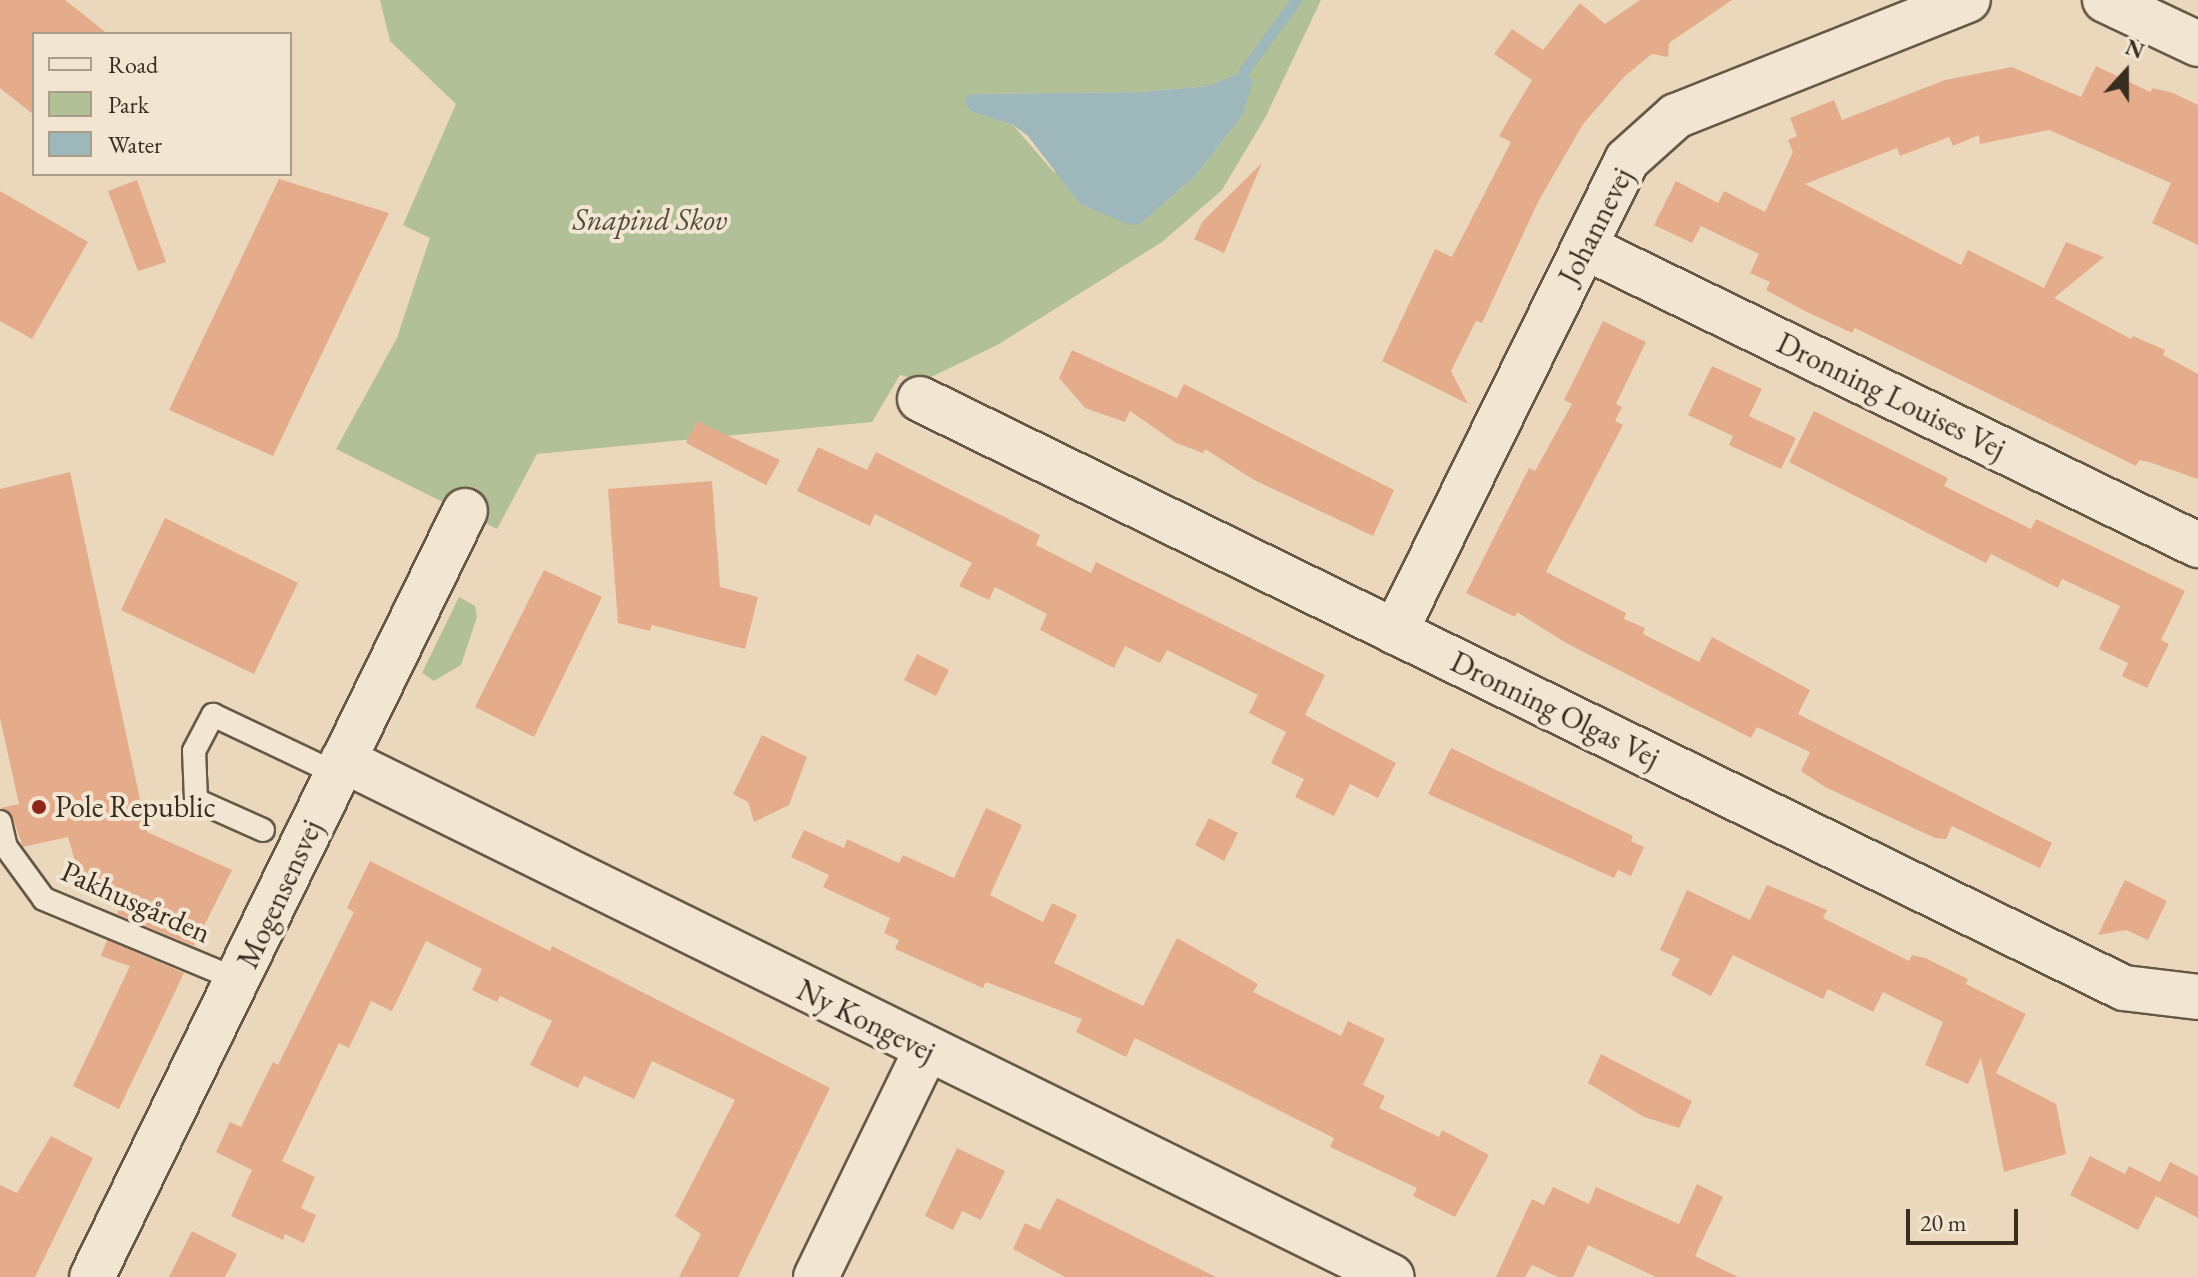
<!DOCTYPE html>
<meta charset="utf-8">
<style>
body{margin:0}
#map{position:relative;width:2198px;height:1277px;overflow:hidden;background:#ebd8bc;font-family:"EB Garamond",serif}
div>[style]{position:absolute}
.green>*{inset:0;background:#b1c096}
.water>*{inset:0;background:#9db7bb}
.stream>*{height:11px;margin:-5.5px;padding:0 5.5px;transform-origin:5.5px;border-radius:5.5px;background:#9db7bb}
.building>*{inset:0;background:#e5ac8c}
.roads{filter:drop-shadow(2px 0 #655846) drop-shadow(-2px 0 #655846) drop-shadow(0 2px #655846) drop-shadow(0 -2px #655846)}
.service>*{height:22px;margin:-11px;padding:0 11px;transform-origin:11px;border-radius:11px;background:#f2e6d3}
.minor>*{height:44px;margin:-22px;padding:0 22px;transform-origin:22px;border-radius:22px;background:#f2e6d3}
.dots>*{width:22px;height:22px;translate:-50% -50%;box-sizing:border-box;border:4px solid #f2e6d3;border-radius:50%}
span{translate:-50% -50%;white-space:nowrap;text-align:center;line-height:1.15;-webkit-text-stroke:8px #f2e6d3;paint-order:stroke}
.park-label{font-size:30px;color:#504a37;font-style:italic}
.street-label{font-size:30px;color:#382d1f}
.poi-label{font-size:30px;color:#382d1f}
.left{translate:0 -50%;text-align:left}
.legend{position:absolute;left:32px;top:32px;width:260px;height:144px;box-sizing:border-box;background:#f2e6d3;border:2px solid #a89c8b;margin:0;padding:10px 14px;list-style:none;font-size:24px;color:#382d1f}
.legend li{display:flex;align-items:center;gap:16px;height:40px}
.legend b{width:40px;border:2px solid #a89c8b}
.north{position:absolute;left:2086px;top:32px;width:80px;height:80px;-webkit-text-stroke:6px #f2e6d3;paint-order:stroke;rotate:21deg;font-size:22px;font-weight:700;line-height:32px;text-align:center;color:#382d1f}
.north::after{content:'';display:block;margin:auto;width:28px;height:36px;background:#382d1f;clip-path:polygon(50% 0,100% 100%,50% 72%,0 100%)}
.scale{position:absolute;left:1906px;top:1209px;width:112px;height:36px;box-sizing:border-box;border:4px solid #382d1f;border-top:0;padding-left:10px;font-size:24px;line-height:28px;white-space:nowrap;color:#382d1f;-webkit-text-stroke:6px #f2e6d3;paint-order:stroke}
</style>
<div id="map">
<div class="green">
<div style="clip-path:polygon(evenodd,380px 0,1321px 0,1266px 116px,1222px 190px,1162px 242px,999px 344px,923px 381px,900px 375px,872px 422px,537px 454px,497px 529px,336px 449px,397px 338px,430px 238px,403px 225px,456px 104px,390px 41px,380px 0,1244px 71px,1242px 116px,1196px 175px,1140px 224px,1053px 171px,1013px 125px,970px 111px,969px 94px,1140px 92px,1208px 86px,1244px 71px)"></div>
<div style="clip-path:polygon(459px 597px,475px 606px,477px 617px,461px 665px,434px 681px,422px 673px)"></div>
</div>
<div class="water">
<div style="clip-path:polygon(1244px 71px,1253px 81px,1242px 116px,1196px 175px,1140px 224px,1130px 225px,1080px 204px,1028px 136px,1013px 125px,970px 111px,965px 102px,969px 94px,1140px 92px,1208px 86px)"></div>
</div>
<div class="stream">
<div style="left:1244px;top:71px;width:88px;rotate:-53.8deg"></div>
</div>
<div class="building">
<div style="clip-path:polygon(0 0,65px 0,108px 34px,34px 34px,34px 115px,0 88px)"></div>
<div style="clip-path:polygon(1640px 0,1732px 0,1669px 43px,1668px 57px,1652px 54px,1625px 76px,1583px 124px,1538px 202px,1482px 323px,1476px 321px,1451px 371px,1468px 404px,1382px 361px,1435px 249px,1452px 257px,1511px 142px,1499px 136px,1532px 80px,1494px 54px,1512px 29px,1543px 50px,1580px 3px,1605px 24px)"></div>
<div style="clip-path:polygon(2096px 66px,2150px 92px,2153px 88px,2173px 93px,2198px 105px,2198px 245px,2152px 223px,2171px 183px,2049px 130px,1980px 144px,1979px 135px,1953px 146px,1949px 137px,1900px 156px,1897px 148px,1805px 184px,1961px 265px,1968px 250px,2044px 288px,2066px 242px,2104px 257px,2054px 298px,2131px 339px,2133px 336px,2165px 350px,2163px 355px,2198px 374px,2198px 479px,2149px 462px,2139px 460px,2136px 466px,1855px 328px,1852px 333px,1807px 312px,1766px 290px,1770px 282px,1750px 273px,1759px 254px,1701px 226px,1692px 243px,1654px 225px,1676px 181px,1718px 203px,1724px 191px,1765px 212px,1793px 152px,1788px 140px,1797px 136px,1790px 118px,1834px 100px,1842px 120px,1945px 80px,2012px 67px,2081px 97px)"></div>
<div style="clip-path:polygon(1262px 163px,1224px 253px,1194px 239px,1203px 221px)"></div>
<div style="clip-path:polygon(279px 179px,389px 213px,273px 456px,169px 410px)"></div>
<div style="clip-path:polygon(137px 180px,166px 262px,138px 271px,108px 191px)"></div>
<div style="clip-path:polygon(0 191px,88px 242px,32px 339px,0 321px)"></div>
<div style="clip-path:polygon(1603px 321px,1646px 342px,1616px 404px,1622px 407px,1615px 421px,1623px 425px,1546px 572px,1626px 613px,1624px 619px,1645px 628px,1643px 634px,1699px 662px,1712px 637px,1810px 690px,1798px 714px,2052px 843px,2040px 868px,1952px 826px,1946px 839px,1935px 838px,1825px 787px,1801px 771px,1810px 752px,1757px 727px,1751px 738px,1566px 643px,1517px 612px,1515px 617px,1466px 593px,1529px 468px,1535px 471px,1572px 404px,1564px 400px)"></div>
<div style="clip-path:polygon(1072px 350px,1177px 398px,1184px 384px,1394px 490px,1373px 536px,1254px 480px,1205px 449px,1203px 453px,1176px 443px,1130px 411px,1125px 422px,1085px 408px,1059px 378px)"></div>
<div style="clip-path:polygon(1712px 366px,1762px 389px,1749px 416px,1796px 438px,1781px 469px,1729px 445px,1733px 436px,1688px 415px)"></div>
<div style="clip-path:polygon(1814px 411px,1948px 478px,1944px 486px,2031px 529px,2036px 519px,2185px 591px,2161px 640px,2169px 644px,2147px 688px,2122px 676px,2128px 663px,2099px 649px,2120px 606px,2062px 579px,2058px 588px,1991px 554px,1986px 563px,1789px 462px)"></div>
<div style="clip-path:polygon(697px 421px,780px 460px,766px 485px,686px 443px)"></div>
<div style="clip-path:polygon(818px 447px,867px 470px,876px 452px,1040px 535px,1036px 545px,1091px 573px,1096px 562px,1325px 675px,1305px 715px,1396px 763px,1378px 798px,1350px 784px,1334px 816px,1295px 797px,1304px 779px,1271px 763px,1286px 732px,1249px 713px,1258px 695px,1167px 650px,1160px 663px,1125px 646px,1114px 668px,1040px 630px,1047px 614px,995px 587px,989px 600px,959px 586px,972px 563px,875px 514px,870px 526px,797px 491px)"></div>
<div style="clip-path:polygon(70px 472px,147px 832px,232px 870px,194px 946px,117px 914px,121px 904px,82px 885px,68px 837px,23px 847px,11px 813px,0 808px,19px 804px,0 718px,0 489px)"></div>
<div style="clip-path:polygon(712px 481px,720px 587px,758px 597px,745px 649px,652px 625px,650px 631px,618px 623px,608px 489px)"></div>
<div style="clip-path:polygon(165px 518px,298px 583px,254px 674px,121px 610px)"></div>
<div style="clip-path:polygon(544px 570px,602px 597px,534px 737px,475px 707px)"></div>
<div style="clip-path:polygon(917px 654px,949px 670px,936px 696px,904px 680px)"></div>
<div style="clip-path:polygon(762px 735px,807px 757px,789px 805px,754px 822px,748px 802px,733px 794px)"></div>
<div style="clip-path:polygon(1451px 748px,1633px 836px,1631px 841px,1644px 847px,1631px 876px,1618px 870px,1614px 878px,1428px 794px)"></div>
<div style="clip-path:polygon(986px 808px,1022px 825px,990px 895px,1043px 922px,1052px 903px,1077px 915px,1054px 963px,1143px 1006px,1177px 938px,1258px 984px,1253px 992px,1341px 1036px,1348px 1021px,1385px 1039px,1363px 1085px,1385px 1096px,1379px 1108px,1439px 1137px,1442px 1130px,1489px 1155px,1455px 1217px,1413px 1196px,1417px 1188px,1330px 1147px,1334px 1138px,1135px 1038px,1126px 1057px,1076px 1032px,1082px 1019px,986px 982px,983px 988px,895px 949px,899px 940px,884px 933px,890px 918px,823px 887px,829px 875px,791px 857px,804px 830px,844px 848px,847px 839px,899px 863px,903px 855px,954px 878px)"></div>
<div style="clip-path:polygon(1209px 818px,1238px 833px,1224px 861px,1195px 845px)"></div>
<div style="clip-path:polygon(370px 861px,550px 951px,552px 946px,830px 1088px,738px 1277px,679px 1277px,701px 1234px,675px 1216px,735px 1100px,652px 1061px,634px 1099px,584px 1076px,578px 1088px,530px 1065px,552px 1021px,500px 996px,497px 1002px,472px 990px,482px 969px,426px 941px,392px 1011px,371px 1001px,349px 1048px,339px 1043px,282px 1161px,315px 1177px,301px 1208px,316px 1215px,304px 1243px,285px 1234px,283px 1240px,231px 1216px,252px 1170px,216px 1152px,230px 1122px,241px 1127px,273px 1062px,278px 1065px,354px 912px,347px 908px)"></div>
<div style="clip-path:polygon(2125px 880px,2167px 901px,2148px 940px,2126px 930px,2098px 935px)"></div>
<div style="clip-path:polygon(1767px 885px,1827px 910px,1823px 918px,1909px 961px,1912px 955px,1925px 958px,1968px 979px,1966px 984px,2026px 1014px,1996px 1073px,2056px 1104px,2066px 1154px,2004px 1172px,1981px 1058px,1968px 1084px,1925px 1065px,1943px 1022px,1883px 992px,1873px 1012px,1828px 989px,1823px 999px,1733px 955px,1711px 996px,1671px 975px,1680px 959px,1660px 950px,1687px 890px,1750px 920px)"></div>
<div style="clip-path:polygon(107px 940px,184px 973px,119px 1109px,73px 1086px,130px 966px,101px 956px)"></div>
<div style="clip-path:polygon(1601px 1054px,1692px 1101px,1679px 1128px,1644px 1117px,1588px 1083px)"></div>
<div style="clip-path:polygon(51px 1136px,93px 1158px,35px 1277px,0 1277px,0 1185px,17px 1193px)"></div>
<div style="clip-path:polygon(957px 1148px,1005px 1171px,981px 1220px,962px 1211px,953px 1230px,925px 1216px)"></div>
<div style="clip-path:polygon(2090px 1156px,2125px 1174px,2129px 1166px,2160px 1182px,2170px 1162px,2198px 1176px,2198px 1218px,2156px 1196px,2138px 1230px,2070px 1195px)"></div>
<div style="clip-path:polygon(1697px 1184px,1723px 1197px,1695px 1256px,1738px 1277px,1656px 1277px,1588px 1245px,1573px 1277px,1558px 1277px,1532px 1265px,1525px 1277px,1496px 1277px,1532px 1199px,1544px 1205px,1553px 1187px,1589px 1204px,1596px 1187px,1679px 1224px)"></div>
<div style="clip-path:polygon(1057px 1198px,1145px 1242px,1216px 1277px,1065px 1277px,1013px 1249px,1025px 1223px,1040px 1230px)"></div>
<div style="clip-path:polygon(192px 1231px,237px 1254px,225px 1277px,169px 1277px)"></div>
</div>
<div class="roads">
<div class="service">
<div style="left:0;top:822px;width:26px;rotate:77deg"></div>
<div style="left:6px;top:847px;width:64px;rotate:53.8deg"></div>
<div style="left:44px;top:899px;width:211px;rotate:22.6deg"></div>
<div style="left:263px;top:830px;width:73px;rotate:-155.9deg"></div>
<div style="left:196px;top:800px;width:49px;rotate:-92.3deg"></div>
<div style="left:194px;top:751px;width:41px;rotate:-62.2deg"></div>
<div style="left:213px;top:715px;width:137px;rotate:25.4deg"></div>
</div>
<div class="minor">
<div style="left:2105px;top:0;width:103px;rotate:25.3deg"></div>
<div style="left:1585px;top:247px;width:682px;rotate:25.93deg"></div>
<div style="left:920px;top:399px;width:1340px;rotate:26.07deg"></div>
<div style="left:2124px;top:988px;width:75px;rotate:6.9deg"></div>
<div style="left:1395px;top:632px;width:526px;rotate:-63.82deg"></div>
<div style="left:1627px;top:160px;width:66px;rotate:-41.9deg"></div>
<div style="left:1676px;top:116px;width:314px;rotate:-21.7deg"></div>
<div style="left:343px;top:760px;width:1169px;rotate:26.24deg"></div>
<div style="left:92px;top:1277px;width:852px;rotate:-64.04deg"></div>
<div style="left:816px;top:1277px;width:252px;rotate:-64.1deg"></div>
</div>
</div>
<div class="dots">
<div style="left:39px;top:807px;background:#8f2418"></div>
</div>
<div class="park-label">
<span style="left:650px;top:220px">Snapind Skov</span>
</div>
<div class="street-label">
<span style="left:1596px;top:226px;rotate:-63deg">Johannevej</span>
<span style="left:1891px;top:396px;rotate:26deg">Dronning Louises Vej</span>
<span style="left:1555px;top:710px;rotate:26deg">Dronning Olgas Vej</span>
<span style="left:280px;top:894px;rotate:-65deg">Mogensensvej</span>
<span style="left:136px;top:902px;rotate:24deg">Pakhusgården</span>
<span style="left:866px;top:1021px;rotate:26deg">Ny Kongevej</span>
</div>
<div class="poi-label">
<span class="left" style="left:55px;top:807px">Pole Republic</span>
</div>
<ul class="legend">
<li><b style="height:10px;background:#f2e6d3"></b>Road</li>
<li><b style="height:22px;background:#b1c096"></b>Park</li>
<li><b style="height:22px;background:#9db7bb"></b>Water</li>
</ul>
<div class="north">N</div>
<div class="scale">20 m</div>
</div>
